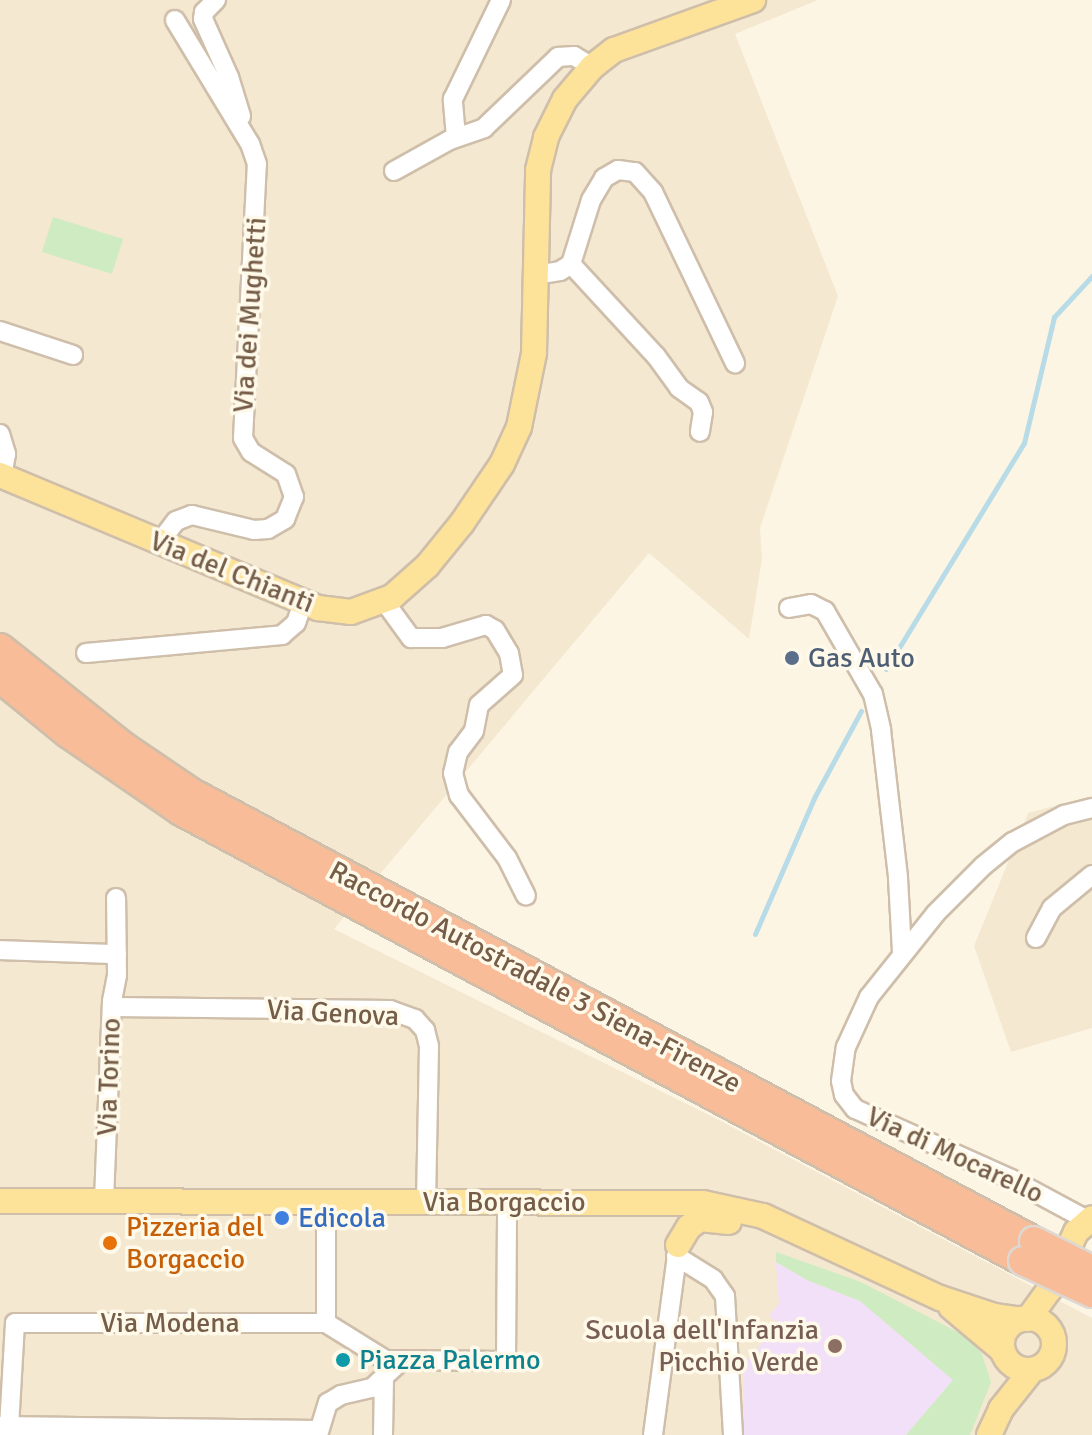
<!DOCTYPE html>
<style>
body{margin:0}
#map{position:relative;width:1092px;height:1435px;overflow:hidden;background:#fdf5e3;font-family:Signika,sans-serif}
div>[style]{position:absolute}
.residential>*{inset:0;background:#f4e8d1}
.education>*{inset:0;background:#f2e0f9}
.green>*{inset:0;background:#ceebc1}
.stream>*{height:5px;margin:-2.5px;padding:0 2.5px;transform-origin:2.5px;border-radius:2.5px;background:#b7dbe7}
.roads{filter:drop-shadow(2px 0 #cebeaa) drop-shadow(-2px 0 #cebeaa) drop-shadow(0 2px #cebeaa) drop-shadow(0 -2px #cebeaa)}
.minor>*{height:18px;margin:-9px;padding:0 9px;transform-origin:9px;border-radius:9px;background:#fff}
.major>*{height:24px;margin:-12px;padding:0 12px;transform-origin:12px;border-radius:12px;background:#fde29a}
.major>.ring{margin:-12px;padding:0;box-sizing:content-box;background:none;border:24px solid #fde29a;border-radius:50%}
.highway>*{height:28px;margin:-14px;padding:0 14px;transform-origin:14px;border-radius:14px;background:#f8bc99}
.bridges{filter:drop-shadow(2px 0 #ded8d3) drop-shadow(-2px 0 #ded8d3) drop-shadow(0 2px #ded8d3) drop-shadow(0 -2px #ded8d3)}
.highway-bridge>*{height:28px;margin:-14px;padding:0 14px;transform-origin:14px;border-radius:14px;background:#f8bc99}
.dots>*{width:22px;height:22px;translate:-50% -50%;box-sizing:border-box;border:4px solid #fff9ea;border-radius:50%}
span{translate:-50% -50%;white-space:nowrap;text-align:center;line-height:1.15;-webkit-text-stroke:7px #fff9ea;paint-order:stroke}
.street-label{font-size:28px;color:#755d48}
.service-label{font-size:28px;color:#4e5e75}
.left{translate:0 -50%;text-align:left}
.shop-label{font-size:28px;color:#366cbe}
.food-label{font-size:28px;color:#c56008}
.education-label{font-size:28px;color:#785e54}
.right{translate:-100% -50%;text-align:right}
.culture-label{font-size:28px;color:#0d838f}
</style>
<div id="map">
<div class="residential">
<div style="clip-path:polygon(0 0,818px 0,735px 34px,838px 296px,760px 528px,762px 559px,749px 639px,649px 553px,334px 929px,717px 1119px,1092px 1318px,1092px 1435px,0 1435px)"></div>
<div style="clip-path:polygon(1092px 796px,1092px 1028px,1011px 1052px,974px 946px,1028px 813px)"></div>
</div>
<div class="education">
<div style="clip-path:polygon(776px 1262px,807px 1280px,860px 1301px,953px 1380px,906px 1435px,744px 1435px,743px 1365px,778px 1324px,769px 1315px,779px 1304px)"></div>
</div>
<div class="green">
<div style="clip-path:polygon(53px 217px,123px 239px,112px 274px,42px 252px)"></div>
<div style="clip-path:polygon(776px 1252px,861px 1282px,967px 1337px,982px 1354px,991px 1382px,970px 1435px,906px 1435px,953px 1380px,860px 1301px,807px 1280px,776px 1262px)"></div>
</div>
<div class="stream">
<div style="left:886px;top:669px;width:265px;rotate:-58.6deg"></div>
<div style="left:1024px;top:443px;width:130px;rotate:-76.6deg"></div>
<div style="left:1054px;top:317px;width:56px;rotate:-47.2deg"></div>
<div style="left:755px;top:934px;width:148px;rotate:-66.5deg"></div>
<div style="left:814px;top:798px;width:99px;rotate:-61.6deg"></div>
</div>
<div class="roads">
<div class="minor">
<div style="left:216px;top:0;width:17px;rotate:135deg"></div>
<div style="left:204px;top:12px;width:7px;rotate:98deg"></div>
<div style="left:203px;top:19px;width:64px;rotate:65.9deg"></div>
<div style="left:229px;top:77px;width:41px;rotate:72.9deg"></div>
<div style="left:456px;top:137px;width:38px;rotate:-95deg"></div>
<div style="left:453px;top:99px;width:110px;rotate:-64.1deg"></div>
<div style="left:394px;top:171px;width:64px;rotate:-29deg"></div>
<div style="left:450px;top:140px;width:36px;rotate:-19deg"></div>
<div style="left:484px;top:128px;width:103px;rotate:-43.8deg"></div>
<div style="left:558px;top:57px;width:16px;rotate:-4deg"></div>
<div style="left:574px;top:56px;width:21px;rotate:31deg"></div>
<div style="left:571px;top:264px;width:125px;rotate:47.3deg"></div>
<div style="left:656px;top:356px;width:39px;rotate:54deg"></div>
<div style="left:679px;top:388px;width:24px;rotate:35deg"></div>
<div style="left:699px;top:402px;width:11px;rotate:68deg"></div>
<div style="left:703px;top:412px;width:20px;rotate:99deg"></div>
<div style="left:535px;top:275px;width:25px;rotate:-9deg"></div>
<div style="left:560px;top:271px;width:13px;rotate:-32deg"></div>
<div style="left:571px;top:264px;width:67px;rotate:-72.6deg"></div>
<div style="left:591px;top:200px;width:26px;rotate:-59deg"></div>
<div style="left:604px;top:178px;width:16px;rotate:-30deg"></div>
<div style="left:618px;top:170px;width:17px;rotate:7deg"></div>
<div style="left:635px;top:172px;width:27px;rotate:48deg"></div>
<div style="left:653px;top:192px;width:190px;rotate:64.4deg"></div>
<div style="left:0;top:331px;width:77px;rotate:18.2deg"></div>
<div style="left:0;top:434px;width:21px;rotate:73deg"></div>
<div style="left:6px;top:454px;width:22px;rotate:100deg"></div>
<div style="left:160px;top:542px;width:26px;rotate:-53deg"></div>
<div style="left:176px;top:521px;width:17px;rotate:-21deg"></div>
<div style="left:192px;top:515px;width:64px;rotate:13.6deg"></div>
<div style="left:254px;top:530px;width:14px;rotate:-4deg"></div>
<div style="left:268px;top:529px;width:20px;rotate:-30deg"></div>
<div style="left:285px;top:519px;width:24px;rotate:-68deg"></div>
<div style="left:294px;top:497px;width:24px;rotate:-109deg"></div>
<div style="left:286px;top:474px;width:41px;rotate:-147.8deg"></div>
<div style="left:251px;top:452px;width:16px;rotate:-120deg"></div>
<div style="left:243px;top:438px;width:274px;rotate:-87.1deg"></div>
<div style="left:257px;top:164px;width:21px;rotate:-109deg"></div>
<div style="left:250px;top:144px;width:145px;rotate:-121.2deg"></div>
<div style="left:384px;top:601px;width:46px;rotate:53.9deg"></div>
<div style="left:411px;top:638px;width:31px"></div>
<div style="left:442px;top:638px;width:46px;rotate:-16.5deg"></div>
<div style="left:486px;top:625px;width:10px;rotate:29deg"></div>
<div style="left:495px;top:630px;width:27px;rotate:59deg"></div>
<div style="left:509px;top:653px;width:22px;rotate:80deg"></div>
<div style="left:513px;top:675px;width:45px;rotate:138.6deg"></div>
<div style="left:479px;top:705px;width:26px;rotate:101deg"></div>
<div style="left:474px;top:731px;width:26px;rotate:127deg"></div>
<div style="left:458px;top:752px;width:22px;rotate:103deg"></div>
<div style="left:453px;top:773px;width:23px;rotate:75deg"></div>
<div style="left:459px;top:795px;width:79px;rotate:52.7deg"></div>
<div style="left:507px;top:858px;width:42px;rotate:63.4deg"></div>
<div style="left:789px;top:608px;width:22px;rotate:-10deg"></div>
<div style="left:811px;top:604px;width:16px;rotate:27deg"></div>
<div style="left:825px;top:611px;width:96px;rotate:60deg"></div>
<div style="left:873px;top:694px;width:37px;rotate:77deg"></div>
<div style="left:881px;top:730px;width:149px;rotate:83.4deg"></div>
<div style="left:898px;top:878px;width:74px;rotate:86.9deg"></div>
<div style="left:86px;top:653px;width:197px;rotate:-5.2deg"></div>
<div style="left:282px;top:635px;width:18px;rotate:-41deg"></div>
<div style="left:296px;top:623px;width:21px;rotate:-71deg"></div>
<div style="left:1036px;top:938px;width:34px;rotate:-62deg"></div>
<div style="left:1052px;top:908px;width:52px;rotate:-39.5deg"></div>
<div style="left:0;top:950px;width:117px;rotate:2deg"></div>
<div style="left:112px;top:1007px;width:278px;rotate:0.6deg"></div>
<div style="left:390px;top:1010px;width:27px;rotate:20deg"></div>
<div style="left:415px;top:1019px;width:15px;rotate:48deg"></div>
<div style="left:425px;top:1030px;width:16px;rotate:76deg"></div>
<div style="left:429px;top:1046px;width:155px;rotate:91.1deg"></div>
<div style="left:104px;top:1200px;width:199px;rotate:-87.7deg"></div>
<div style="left:112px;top:1001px;width:26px;rotate:-79deg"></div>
<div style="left:117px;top:975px;width:77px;rotate:-90.7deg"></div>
<div style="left:1087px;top:1220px;width:86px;rotate:-151.7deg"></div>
<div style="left:1011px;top:1179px;width:171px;rotate:-155.8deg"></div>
<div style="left:855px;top:1109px;width:18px;rotate:-128deg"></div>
<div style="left:844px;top:1095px;width:14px;rotate:-102deg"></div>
<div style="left:841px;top:1081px;width:34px;rotate:-82deg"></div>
<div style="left:846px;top:1047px;width:55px;rotate:-65.3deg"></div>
<div style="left:869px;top:997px;width:107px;rotate:-51.4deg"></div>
<div style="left:936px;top:913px;width:66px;rotate:-45deg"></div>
<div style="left:983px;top:866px;width:38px;rotate:-39deg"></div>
<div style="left:1013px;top:842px;width:58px;rotate:-27.9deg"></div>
<div style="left:1064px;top:815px;width:29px;rotate:-14deg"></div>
<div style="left:676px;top:1256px;width:44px;rotate:31.9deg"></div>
<div style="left:713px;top:1279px;width:21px;rotate:55deg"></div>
<div style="left:725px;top:1296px;width:139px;rotate:86.7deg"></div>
<div style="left:326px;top:1323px;width:123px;rotate:-90deg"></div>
<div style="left:0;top:1426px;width:318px;rotate:0.7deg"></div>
<div style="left:9px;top:1427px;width:104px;rotate:-86.7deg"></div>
<div style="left:15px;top:1323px;width:311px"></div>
<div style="left:326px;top:1323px;width:70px;rotate:31.7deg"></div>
<div style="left:386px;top:1360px;width:120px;rotate:0.5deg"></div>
<div style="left:506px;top:1361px;width:158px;rotate:-89.6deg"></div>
<div style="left:318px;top:1435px;width:34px;rotate:-73deg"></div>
<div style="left:328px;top:1403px;width:15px;rotate:-32deg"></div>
<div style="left:341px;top:1395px;width:32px;rotate:-13deg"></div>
<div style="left:372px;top:1388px;width:40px;rotate:-43deg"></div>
<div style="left:383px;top:1435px;width:58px;rotate:-89deg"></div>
<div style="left:653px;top:1435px;width:190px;rotate:-82.4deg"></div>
</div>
<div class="major">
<div style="left:0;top:475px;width:345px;rotate:22.7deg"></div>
<div style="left:318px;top:608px;width:33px;rotate:7deg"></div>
<div style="left:351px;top:612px;width:44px;rotate:-20.1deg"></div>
<div style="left:392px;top:597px;width:47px;rotate:-41.5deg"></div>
<div style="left:427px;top:566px;width:55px;rotate:-50.9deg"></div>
<div style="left:462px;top:523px;width:71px;rotate:-55.9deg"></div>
<div style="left:502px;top:464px;width:41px;rotate:-65.3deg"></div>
<div style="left:519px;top:427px;width:76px;rotate:-78.5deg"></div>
<div style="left:534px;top:353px;width:183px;rotate:-88.7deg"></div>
<div style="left:538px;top:170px;width:34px;rotate:-76deg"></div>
<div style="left:546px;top:137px;width:42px;rotate:-63.4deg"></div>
<div style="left:565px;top:99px;width:42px;rotate:-49.8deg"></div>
<div style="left:592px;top:67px;width:28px;rotate:-38deg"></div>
<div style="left:614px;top:50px;width:148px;rotate:-19.8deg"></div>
<div style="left:0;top:1201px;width:703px;rotate:0.16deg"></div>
<div style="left:703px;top:1203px;width:61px;rotate:12.2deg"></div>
<div style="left:763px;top:1216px;width:195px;rotate:24.9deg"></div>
<div style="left:940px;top:1298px;width:57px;rotate:18.4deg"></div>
<div style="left:994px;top:1316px;width:27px;rotate:8deg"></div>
<div style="left:678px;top:1245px;width:21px;rotate:-59deg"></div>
<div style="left:689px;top:1227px;width:14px;rotate:-36deg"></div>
<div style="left:700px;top:1219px;width:29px;rotate:6deg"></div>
<div style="left:951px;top:1307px;width:68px;rotate:40.2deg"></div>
<div class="ring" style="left:1002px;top:1318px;width:28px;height:28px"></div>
<div style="left:1028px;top:1319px;width:37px;rotate:-54deg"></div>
<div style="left:1050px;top:1289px;width:63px;rotate:-65.5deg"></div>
<div style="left:1076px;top:1232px;width:21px;rotate:-41deg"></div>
<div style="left:989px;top:1435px;width:29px;rotate:-65deg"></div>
<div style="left:1001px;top:1409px;width:50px;rotate:-51.5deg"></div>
</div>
<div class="highway">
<div style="left:0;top:648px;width:159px;rotate:38.6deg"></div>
<div style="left:124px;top:747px;width:82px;rotate:34.1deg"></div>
<div style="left:192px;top:793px;width:954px;rotate:28.02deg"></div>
<div style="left:0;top:678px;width:89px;rotate:39.1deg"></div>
<div style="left:69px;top:734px;width:136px;rotate:34.5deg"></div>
<div style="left:181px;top:811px;width:955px;rotate:28.12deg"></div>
</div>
</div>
<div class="bridges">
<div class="highway-bridge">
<div style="left:1034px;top:1241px;width:65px;rotate:26.6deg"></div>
<div style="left:1023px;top:1261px;width:76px;rotate:24.9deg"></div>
</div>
</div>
<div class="dots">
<div style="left:792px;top:658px;background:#5c6f8a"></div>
<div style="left:282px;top:1218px;background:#3f7fe0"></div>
<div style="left:110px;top:1243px;background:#e8710a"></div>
<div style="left:835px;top:1346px;background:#8d6e63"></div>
<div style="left:343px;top:1360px;background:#0f9aa8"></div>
</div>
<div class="street-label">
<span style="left:250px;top:315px;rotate:-86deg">Via dei Mughetti</span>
<span style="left:232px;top:572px;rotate:22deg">Via del Chianti</span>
<span style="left:535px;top:977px;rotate:28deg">Raccordo Autostradale 3 Siena-Firenze</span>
<span style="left:333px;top:1013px;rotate:3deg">Via Genova</span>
<span style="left:109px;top:1077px;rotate:-88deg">Via Torino</span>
<span style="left:955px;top:1155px;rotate:25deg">Via di Mocarello</span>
<span style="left:504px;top:1202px">Via Borgaccio</span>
<span style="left:170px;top:1323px">Via Modena</span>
</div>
<div class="service-label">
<span class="left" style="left:808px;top:658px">Gas Auto</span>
</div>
<div class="shop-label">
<span class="left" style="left:298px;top:1218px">Edicola</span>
</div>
<div class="food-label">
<span class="left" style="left:126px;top:1243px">Pizzeria del<br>Borgaccio</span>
</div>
<div class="education-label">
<span class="right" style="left:819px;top:1346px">Scuola dell'Infanzia<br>Picchio Verde</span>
</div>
<div class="culture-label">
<span class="left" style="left:359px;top:1360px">Piazza Palermo</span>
</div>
</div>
